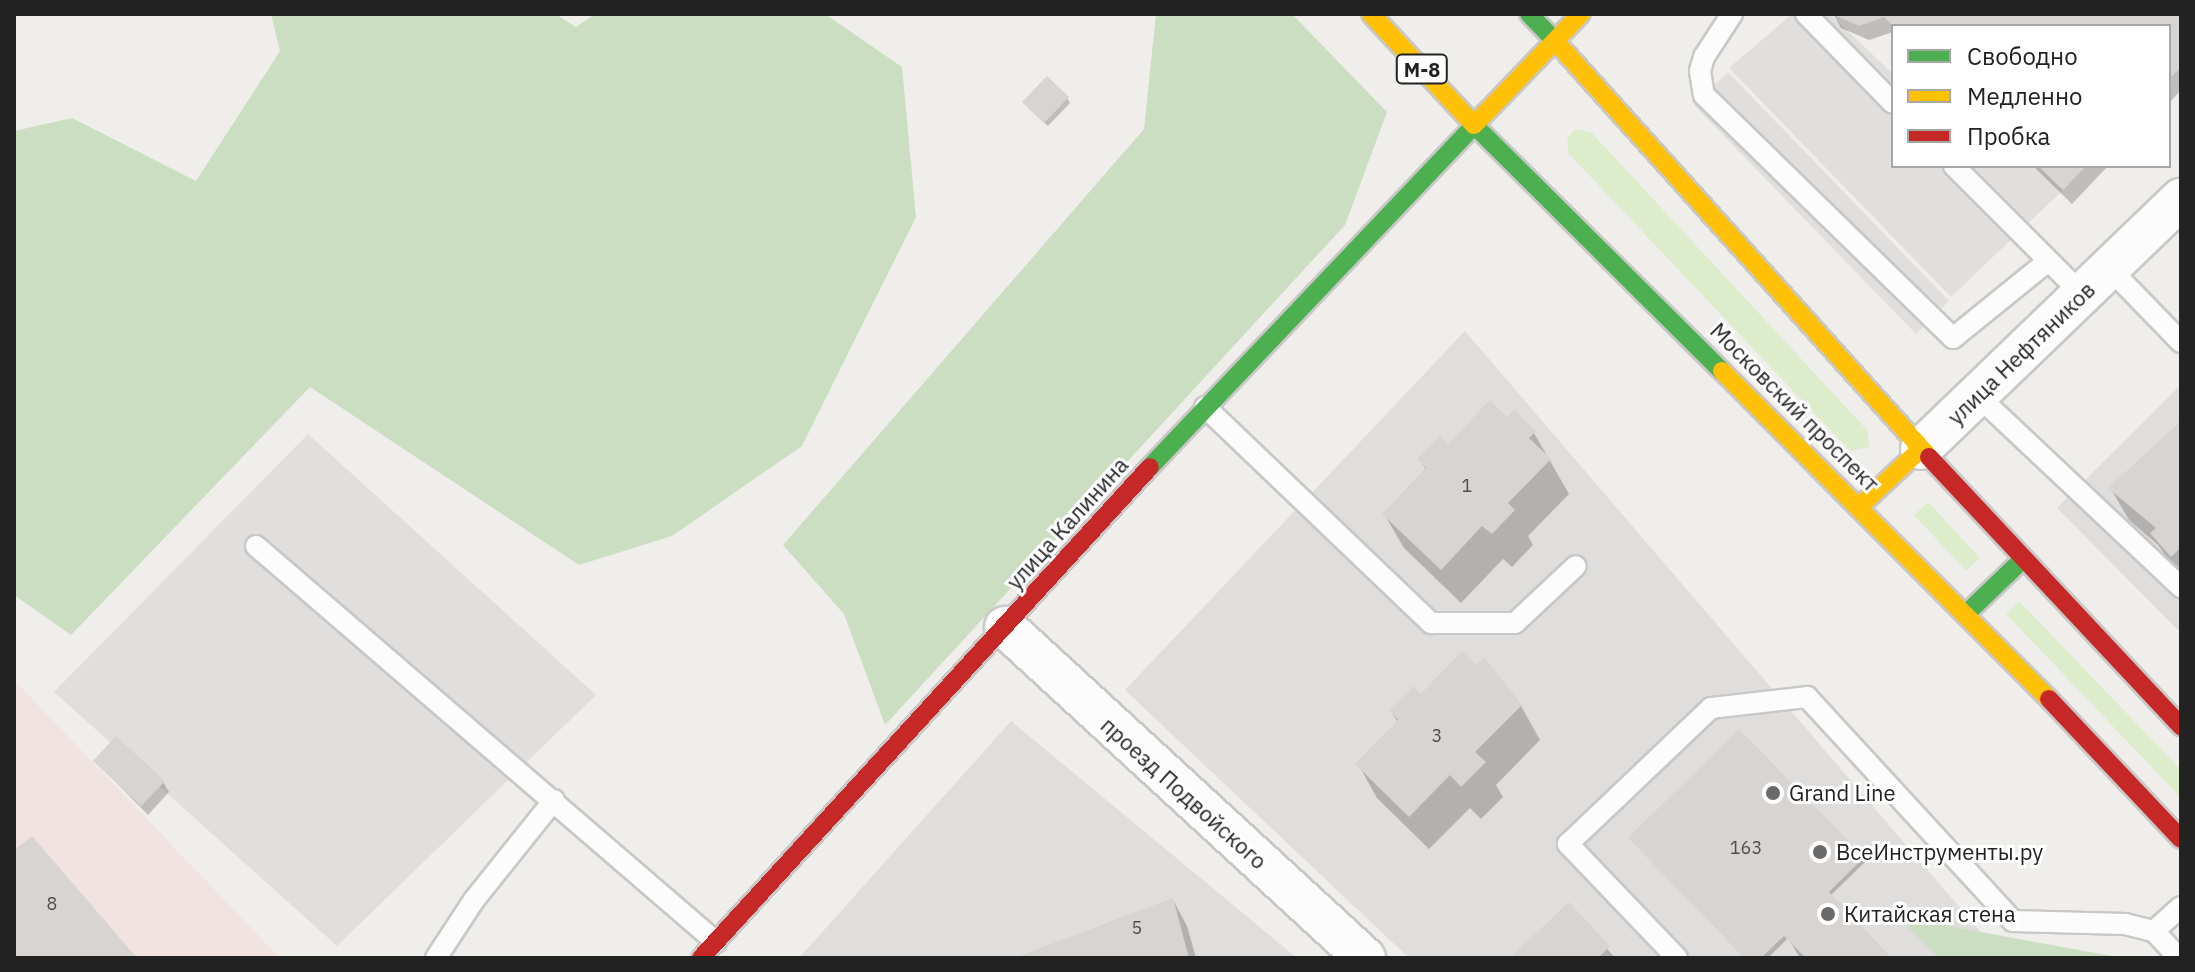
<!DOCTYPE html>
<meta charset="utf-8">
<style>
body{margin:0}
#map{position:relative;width:2195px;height:972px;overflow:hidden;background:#f0eeeb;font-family:"IBM Plex Sans",sans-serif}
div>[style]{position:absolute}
.residential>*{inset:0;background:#dfdedc}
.commercial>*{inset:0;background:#f1e3e1}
.grass>*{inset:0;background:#ddeccb}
.forest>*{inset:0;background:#cbdec1}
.parking>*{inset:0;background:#e0dfde}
.shadow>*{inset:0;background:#0003}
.building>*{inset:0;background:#d7d4d2}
.roads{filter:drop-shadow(2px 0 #c9c8c7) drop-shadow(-2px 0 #c9c8c7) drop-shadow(0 2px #c9c8c7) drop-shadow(0 -2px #c9c8c7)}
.lane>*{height:20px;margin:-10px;padding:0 10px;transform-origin:10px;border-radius:10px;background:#fdfcfc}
.street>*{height:40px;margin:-20px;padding:0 20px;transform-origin:20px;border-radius:20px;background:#fdfcfc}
.fast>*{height:18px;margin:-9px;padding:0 9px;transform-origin:9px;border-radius:9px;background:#4caf50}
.slow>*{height:18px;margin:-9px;padding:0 9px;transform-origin:9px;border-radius:9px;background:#ffc107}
.jam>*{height:18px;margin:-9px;padding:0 9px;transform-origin:9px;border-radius:9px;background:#c62828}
.dots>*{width:22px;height:22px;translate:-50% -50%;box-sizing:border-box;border:4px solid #fff;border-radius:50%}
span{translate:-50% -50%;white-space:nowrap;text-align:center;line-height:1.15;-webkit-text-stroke:6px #fff;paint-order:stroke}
.number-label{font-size:18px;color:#4f4e4e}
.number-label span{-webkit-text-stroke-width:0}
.shield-label span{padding:2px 6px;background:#fff;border:2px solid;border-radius:6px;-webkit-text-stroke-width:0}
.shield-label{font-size:20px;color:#222;font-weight:700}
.street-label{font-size:22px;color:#222}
.poi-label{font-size:22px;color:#222}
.left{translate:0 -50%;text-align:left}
.frame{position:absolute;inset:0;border:16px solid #222;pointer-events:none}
.legend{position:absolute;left:1891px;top:24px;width:280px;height:144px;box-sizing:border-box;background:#fff;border:2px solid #a7a7a7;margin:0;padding:10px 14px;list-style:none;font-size:24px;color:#222}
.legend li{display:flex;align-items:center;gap:16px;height:40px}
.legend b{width:40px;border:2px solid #a7a7a7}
</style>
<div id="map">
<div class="residential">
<div style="clip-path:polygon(1465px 331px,2003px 958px,1409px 958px,1125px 690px)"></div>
<div style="clip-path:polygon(2181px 385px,2181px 633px,2057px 508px)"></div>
<div style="clip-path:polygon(1011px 721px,1297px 958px,799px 958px)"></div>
</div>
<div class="commercial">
<div style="clip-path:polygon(14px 680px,280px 958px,14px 958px)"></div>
</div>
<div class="grass">
<div style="clip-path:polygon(1575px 129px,1591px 132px,1868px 431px,1869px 447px,1850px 451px,1569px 154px,1567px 139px)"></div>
<div style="clip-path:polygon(1928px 502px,1980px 558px,1966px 571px,1914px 515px)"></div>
<div style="clip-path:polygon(2019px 601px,2181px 770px,2181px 798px,2006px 614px)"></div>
</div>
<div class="forest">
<div style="clip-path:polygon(271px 14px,555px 14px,576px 27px,595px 14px,825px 14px,902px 67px,916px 217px,802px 446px,672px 536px,579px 565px,310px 387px,71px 635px,14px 595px,14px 131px,72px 118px,196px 181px,280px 51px)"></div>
<div style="clip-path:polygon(1156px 14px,1292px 14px,1387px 112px,1345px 225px,885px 725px,844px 614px,783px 545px,1144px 129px)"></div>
<div style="clip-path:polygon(1898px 917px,2123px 958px,1939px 958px)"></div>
</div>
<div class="parking">
<div style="clip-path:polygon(1792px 14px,1830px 14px,1893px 74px,1893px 166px,2038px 166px,2063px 190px,1951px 297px,1729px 68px)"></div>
<div style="clip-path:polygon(1728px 72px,1949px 301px,1916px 334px,1694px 105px)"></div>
<div style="clip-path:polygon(308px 434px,596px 695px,337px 946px,54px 692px)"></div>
</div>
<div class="shadow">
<div style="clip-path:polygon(1833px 14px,2181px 14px,2181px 90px,2169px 103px,2169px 26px,1893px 26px,1893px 32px,1869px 40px,1841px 28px)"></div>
<div style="clip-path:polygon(1067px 98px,1070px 103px,1048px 126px,1027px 107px)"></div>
<div style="clip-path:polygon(2033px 166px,2108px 166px,2072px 204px)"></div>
<div style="clip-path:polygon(1507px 420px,1534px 433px,1569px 494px,1528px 536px,1533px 545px,1512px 567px,1503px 559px,1461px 603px,1404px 548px,1384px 514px,1426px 470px,1420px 460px)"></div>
<div style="clip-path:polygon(2181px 424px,2181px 577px,2158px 545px,2129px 520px,2111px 489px)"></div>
<div style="clip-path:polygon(1421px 696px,1521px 706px,1540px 740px,1496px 785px,1503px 797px,1481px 819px,1470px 808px,1429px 849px,1377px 798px,1358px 764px,1398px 723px,1391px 711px)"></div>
<div style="clip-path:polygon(95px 761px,163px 782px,169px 792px,148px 815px)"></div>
<div style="clip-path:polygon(1630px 839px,1863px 858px,1865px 862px,1830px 896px,1889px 958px,1800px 958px,1788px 938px,1768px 958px,1745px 958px)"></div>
<div style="clip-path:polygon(1173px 900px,1187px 926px,1196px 958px,1019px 958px)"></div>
<div style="clip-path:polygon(1569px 905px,1615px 958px,1512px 958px)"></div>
</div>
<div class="building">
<div style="clip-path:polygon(1832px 14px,2181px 14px,2181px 67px,2169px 79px,2169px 26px,1893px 26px,1884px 17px,1859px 26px)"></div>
<div style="clip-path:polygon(1047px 76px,1069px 97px,1044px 123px,1022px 102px)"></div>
<div style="clip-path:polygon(2038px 166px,2086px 166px,2063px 190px)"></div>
<div style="clip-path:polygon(1490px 400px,1507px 417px,1514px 410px,1536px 431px,1529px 438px,1551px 459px,1508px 503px,1515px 510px,1492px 534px,1482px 526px,1441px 570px,1382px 514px,1426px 468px,1417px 459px,1440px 436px,1448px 444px)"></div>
<div style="clip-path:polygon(2181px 421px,2181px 547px,2171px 557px,2150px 533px,2156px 528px,2108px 488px)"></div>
<div style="clip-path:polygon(1462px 651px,1476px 665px,1484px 657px,1522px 705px,1475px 752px,1486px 762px,1461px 787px,1450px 775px,1409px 817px,1355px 764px,1398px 720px,1389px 710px,1413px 686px,1421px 694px)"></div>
<div style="clip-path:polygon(1739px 729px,1864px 857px,1829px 892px,1892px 958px,1806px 958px,1784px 936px,1761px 958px,1745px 958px,1628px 838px)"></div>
<div style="clip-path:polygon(116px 736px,165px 781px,141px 806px,93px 761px)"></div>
<div style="clip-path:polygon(32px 836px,137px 958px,14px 958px,14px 850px)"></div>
<div style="clip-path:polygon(1173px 898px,1189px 958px,1014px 958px)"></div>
<div style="clip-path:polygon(1569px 902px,1610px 946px,1598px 958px,1510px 958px)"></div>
</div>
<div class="roads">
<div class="lane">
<div style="left:1732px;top:14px;width:51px;rotate:123.1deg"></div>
<div style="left:1704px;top:57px;width:15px;rotate:106deg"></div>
<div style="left:1700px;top:71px;width:24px;rotate:81deg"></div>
<div style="left:1704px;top:95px;width:348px;rotate:44.3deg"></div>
<div style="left:1953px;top:338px;width:122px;rotate:-39deg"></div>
<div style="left:1806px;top:14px;width:124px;rotate:45.7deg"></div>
<div style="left:1954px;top:166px;width:181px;rotate:45deg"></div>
<div style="left:2108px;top:267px;width:105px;rotate:45.8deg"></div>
<div style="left:1978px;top:396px;width:279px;rotate:43.3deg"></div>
<div style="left:1205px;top:407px;width:313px;rotate:43.7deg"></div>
<div style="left:1431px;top:623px;width:84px"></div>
<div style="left:1515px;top:623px;width:83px;rotate:-43.1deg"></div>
<div style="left:256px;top:546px;width:607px;rotate:40.72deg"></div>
<div style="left:436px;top:958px;width:69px;rotate:-56.8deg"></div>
<div style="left:474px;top:900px;width:128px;rotate:-51.3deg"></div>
<div style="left:1677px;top:958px;width:158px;rotate:-133.7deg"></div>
<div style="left:1568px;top:844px;width:197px;rotate:-43.6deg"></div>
<div style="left:1711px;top:708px;width:97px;rotate:-6.5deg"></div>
<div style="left:1807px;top:697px;width:304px;rotate:47.4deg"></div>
<div style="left:2013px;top:921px;width:112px;rotate:1.5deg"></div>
<div style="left:2125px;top:924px;width:30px;rotate:14deg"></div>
<div style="left:2179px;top:958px;width:37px;rotate:-133deg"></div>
<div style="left:2154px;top:931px;width:36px;rotate:-42deg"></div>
</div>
<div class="street">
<div style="left:1921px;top:449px;width:361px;rotate:-43.9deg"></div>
<div style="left:1005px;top:627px;width:489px;rotate:42.6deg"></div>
</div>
<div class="fast">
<div style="left:1529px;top:14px;width:37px;rotate:46deg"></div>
<div style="left:1474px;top:125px;width:349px;rotate:44.8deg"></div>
<div style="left:1150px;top:467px;width:471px;rotate:-46.5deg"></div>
<div style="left:1967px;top:613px;width:76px;rotate:-43.9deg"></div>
</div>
<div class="slow">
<div style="left:1371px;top:14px;width:151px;rotate:47.1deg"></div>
<div style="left:1474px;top:125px;width:154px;rotate:-46.1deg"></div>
<div style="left:1555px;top:41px;width:559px;rotate:48.04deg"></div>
<div style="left:1722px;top:371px;width:463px;rotate:45.1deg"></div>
<div style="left:1860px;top:506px;width:83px;rotate:-43.1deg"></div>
</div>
<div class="jam">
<div style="left:1929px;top:457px;width:369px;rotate:46.9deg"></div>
<div style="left:2049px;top:699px;width:192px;rotate:46.7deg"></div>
<div style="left:701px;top:958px;width:665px;rotate:-47.56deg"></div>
</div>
</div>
<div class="dots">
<div style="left:1773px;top:793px;background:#6a6968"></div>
<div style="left:1820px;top:852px;background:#6a6968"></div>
<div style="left:1828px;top:914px;background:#6a6968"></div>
</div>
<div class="number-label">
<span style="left:1467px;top:486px">1</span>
<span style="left:1437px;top:736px">3</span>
<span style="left:1746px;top:848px">163</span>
<span style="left:52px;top:904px">8</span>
<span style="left:1137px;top:928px">5</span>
</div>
<div class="shield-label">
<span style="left:1422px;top:69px">М-8</span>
</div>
<div class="street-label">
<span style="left:2021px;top:353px;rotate:-44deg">улица Нефтяников</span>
<span style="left:1795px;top:407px;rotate:45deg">Московский проспект</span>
<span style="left:1067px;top:523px;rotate:-48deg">улица Калинина</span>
<span style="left:1184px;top:793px;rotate:42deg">проезд Подвойского</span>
</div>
<div class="poi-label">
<span class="left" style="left:1789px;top:793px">Grand Line</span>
<span class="left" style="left:1836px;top:852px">ВсеИнструменты.ру</span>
<span class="left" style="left:1844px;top:914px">Китайская стена</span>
</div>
<div class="frame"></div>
<ul class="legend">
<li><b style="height:10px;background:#4caf50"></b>Свободно</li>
<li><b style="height:10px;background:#ffc107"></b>Медленно</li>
<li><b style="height:10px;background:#c62828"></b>Пробка</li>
</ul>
</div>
